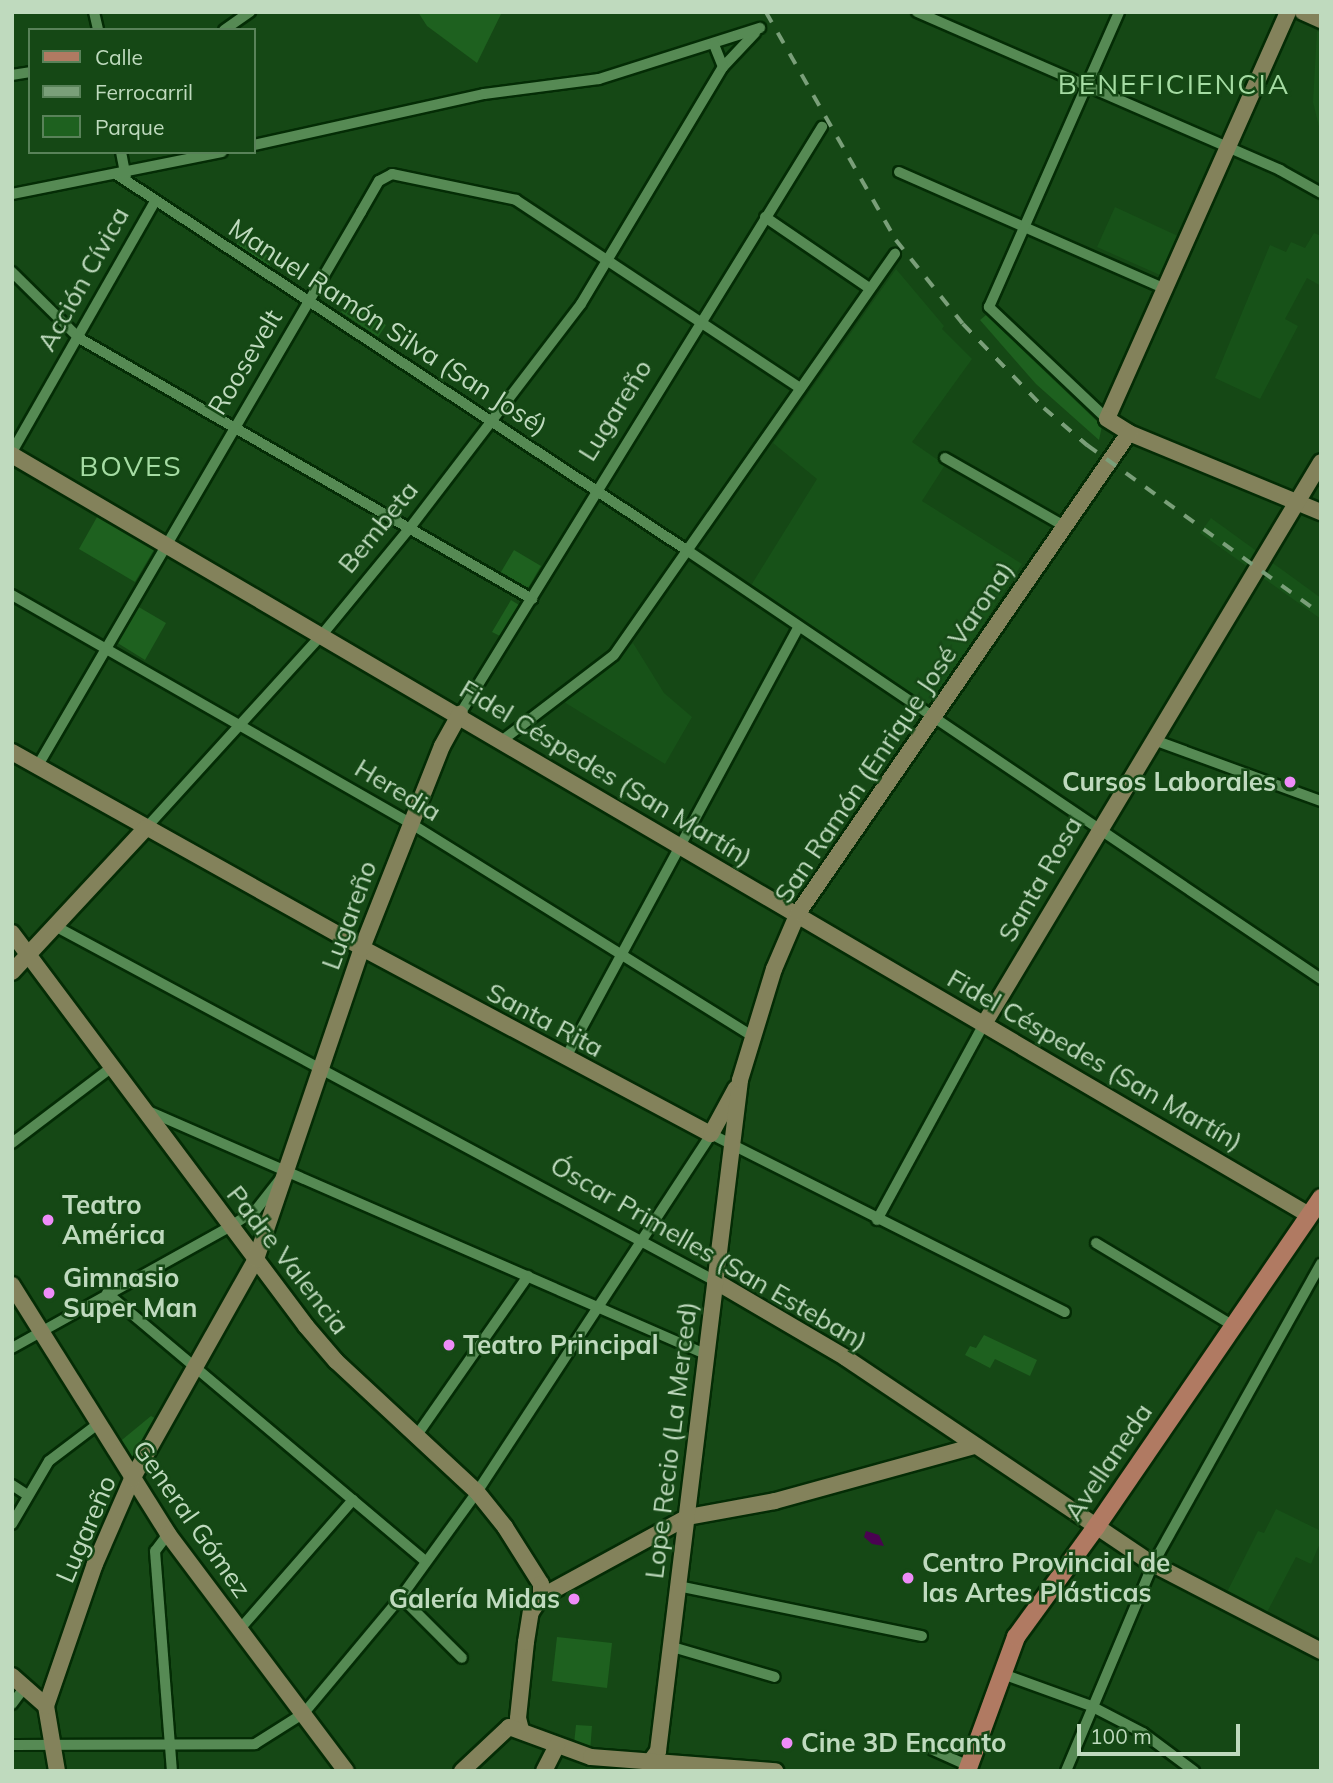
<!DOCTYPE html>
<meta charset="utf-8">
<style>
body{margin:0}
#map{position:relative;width:1333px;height:1783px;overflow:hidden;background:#154815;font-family:Mulish,sans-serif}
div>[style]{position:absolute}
.built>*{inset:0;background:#175218}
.green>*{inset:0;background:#1e611f}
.water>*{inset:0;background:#4a0351}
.roads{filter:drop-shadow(2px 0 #042c05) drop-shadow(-2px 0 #042c05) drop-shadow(0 2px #042c05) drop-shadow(0 -2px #042c05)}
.street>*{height:10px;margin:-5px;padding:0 5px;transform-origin:5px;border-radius:5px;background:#568a54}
.secondary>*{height:16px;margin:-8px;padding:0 8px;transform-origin:8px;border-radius:8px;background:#83825b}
.primary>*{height:18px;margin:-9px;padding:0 9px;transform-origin:9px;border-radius:9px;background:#b07a62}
.rail>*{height:3.5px;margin-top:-1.75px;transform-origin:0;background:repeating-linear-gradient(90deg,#7a9f79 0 12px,transparent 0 24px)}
.dots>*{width:19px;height:19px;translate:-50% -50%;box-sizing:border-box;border:4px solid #154815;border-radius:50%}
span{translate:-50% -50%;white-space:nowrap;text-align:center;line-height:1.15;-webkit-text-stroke:5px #154815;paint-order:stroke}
.street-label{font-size:26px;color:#bfdabe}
.poi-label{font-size:26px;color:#bfdabe;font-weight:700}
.right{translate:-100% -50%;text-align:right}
.left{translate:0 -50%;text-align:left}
.neighbourhood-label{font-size:28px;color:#a5dca3;letter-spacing:2px}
.frame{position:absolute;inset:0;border:14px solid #bfdabe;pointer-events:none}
.legend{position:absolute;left:28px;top:28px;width:228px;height:126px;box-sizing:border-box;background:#154815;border:2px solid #598259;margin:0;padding:9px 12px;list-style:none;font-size:21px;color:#bfdabe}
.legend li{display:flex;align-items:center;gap:14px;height:35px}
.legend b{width:35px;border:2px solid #598259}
.scale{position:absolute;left:1077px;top:1724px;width:163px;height:32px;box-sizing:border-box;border:4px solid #bfdabe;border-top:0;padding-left:9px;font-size:21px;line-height:24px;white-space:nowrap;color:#bfdabe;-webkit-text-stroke:5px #154815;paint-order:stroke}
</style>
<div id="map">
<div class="built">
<div style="clip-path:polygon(1317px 31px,1321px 33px,1321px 135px,1313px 102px)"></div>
<div style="clip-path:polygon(1115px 207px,1178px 236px,1160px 275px,1097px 247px)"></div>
<div style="clip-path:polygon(1314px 233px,1321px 236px,1321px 286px,1307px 278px,1285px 319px,1298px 326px,1260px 399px,1215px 378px,1270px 245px,1286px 252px,1291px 242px,1305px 248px)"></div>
<div style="clip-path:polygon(896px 269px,944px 326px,942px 329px,972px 359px,912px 442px,945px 465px,922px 501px,1022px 564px,930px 707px,750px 587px,817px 479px,773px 443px)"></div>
<div style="clip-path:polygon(1211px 518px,1321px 598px,1321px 619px,1200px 533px)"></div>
<div style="clip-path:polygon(633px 643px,664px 693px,692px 717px,665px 764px,564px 702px)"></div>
<div style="clip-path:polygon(1276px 1509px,1321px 1531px,1321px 1541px,1311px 1564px,1296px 1557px,1265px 1616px,1225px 1596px,1258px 1531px,1264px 1533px)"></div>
</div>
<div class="green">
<div style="clip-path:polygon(418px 12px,502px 12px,477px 63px,427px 26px)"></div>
<div style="clip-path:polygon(241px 237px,273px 259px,269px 267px,236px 245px)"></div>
<div style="clip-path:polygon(349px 301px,386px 325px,378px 337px,341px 312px)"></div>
<div style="clip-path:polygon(986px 315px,1102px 426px,1099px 440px,1036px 384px,980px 320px)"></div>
<div style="clip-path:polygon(101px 510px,158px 543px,135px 582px,79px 549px)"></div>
<div style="clip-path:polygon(514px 550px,541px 566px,528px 588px,501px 572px)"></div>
<div style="clip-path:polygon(511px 600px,519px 605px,500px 636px,492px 632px)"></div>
<div style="clip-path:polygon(137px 606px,166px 623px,145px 660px,116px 642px)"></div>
<div style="clip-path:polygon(984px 1335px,1037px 1360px,1030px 1376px,995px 1359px,990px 1368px,965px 1355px,970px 1346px,976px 1348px)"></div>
<div style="clip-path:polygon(151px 1416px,162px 1422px,134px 1464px,128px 1462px,117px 1444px)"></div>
<div style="clip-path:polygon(557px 1637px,612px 1643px,607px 1688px,552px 1681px)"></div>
<div style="clip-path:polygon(576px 1725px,592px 1726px,590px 1752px,574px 1744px)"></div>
</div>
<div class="water">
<div style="clip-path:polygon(866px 1531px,879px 1535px,884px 1546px,872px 1544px,864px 1537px)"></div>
</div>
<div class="roads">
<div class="street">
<div style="left:94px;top:12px;width:18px;rotate:77deg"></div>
<div style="left:917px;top:12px;width:396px;rotate:23.5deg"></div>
<div style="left:1280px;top:170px;width:47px;rotate:29.3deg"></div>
<div style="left:224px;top:30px;width:32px;rotate:-35deg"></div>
<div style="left:723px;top:67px;width:47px;rotate:-46.7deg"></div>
<div style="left:12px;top:75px;width:18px;rotate:-9deg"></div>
<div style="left:254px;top:145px;width:236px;rotate:-12.5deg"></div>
<div style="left:484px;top:94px;width:116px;rotate:-7.4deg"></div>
<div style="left:599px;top:79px;width:169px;rotate:-17.6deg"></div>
<div style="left:121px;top:152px;width:25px;rotate:79deg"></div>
<div style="left:899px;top:172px;width:291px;rotate:23.7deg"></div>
<div style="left:116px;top:174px;width:681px;rotate:33.39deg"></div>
<div style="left:685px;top:549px;width:768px;rotate:34.06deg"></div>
<div style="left:12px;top:194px;width:214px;rotate:-11.3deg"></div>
<div style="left:765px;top:217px;width:126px;rotate:34.3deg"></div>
<div style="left:12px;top:272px;width:94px;rotate:44.6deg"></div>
<div style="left:79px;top:338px;width:523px;rotate:29.95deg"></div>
<div style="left:1107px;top:419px;width:163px;rotate:-136.5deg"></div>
<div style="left:989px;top:307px;width:322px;rotate:-66.2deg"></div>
<div style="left:12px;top:452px;width:289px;rotate:-60.3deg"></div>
<div style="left:945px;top:458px;width:137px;rotate:29.7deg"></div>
<div style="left:12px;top:595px;width:459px;rotate:29.8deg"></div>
<div style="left:410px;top:823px;width:403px;rotate:31.9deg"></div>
<div style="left:460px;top:714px;width:690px;rotate:-58.34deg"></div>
<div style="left:504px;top:739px;width:138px;rotate:-37.4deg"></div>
<div style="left:614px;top:655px;width:490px;rotate:-55deg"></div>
<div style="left:1154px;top:740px;width:178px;rotate:20.1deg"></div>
<div style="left:37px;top:767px;width:643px;rotate:-59.72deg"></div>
<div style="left:361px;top:212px;width:36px;rotate:-60deg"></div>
<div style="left:379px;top:181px;width:15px;rotate:-28deg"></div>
<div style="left:392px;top:174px;width:127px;rotate:11.8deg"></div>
<div style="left:516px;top:200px;width:341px;rotate:33.5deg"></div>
<div style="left:146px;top:828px;width:260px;rotate:-47.7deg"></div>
<div style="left:321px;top:636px;width:139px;rotate:-50.6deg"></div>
<div style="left:409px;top:529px;width:283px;rotate:-52.6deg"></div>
<div style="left:581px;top:304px;width:276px;rotate:-59.1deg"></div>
<div style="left:723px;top:67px;width:24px;rotate:-112deg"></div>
<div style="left:55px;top:926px;width:749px;rotate:28.27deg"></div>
<div style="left:565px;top:1059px;width:491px;rotate:-61.6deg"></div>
<div style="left:146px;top:1110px;width:610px;rotate:23.58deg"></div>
<div style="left:12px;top:1143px;width:126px;rotate:-37.2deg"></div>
<div style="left:877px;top:1220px;width:223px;rotate:-61.4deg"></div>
<div style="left:1096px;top:1243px;width:159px;rotate:31.1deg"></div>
<div style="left:107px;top:1293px;width:417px;rotate:40.1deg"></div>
<div style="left:12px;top:1348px;width:251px;rotate:-29.1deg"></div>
<div style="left:231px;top:1226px;width:30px;rotate:-33deg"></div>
<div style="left:256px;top:1210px;width:39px;rotate:-52deg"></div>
<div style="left:417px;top:1435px;width:194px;rotate:-55.1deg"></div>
<div style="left:12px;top:1485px;width:17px;rotate:33deg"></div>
<div style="left:12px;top:1524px;width:73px;rotate:-59.6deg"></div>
<div style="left:49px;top:1461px;width:63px;rotate:-37.2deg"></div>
<div style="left:168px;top:1534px;width:21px;rotate:127deg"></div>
<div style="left:155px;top:1551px;width:221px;rotate:85.6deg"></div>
<div style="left:678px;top:1586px;width:249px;rotate:11.6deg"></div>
<div style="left:401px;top:1597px;width:86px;rotate:45deg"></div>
<div style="left:239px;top:1630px;width:173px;rotate:-48.8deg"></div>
<div style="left:669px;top:1646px;width:110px;rotate:16.3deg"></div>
<div style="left:1000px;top:1673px;width:97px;rotate:19.9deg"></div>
<div style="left:1091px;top:1706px;width:59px;rotate:27.4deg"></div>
<div style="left:1143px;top:1733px;width:64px;rotate:36.7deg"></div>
<div style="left:12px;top:1704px;width:21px;rotate:-53deg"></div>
<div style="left:12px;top:1745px;width:243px;rotate:-0.2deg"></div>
<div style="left:255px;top:1744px;width:58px;rotate:-32.3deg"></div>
<div style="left:304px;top:1713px;width:151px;rotate:-50.1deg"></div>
<div style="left:401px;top:1597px;width:130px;rotate:-54.1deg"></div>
<div style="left:477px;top:1492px;width:428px;rotate:-56.8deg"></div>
<div style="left:711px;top:1134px;width:396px;rotate:26.7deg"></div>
<div style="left:933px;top:1750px;width:39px;rotate:24deg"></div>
<div style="left:1066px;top:1771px;width:225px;rotate:-67.2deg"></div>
<div style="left:1153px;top:1564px;width:344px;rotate:-60.8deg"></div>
</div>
<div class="secondary">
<div style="left:1288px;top:12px;width:445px;rotate:114deg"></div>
<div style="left:1107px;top:419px;width:26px;rotate:32deg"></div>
<div style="left:1129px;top:433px;width:208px;rotate:22.4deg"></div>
<div style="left:1303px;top:12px;width:20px;rotate:24deg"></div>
<div style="left:12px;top:455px;width:1503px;rotate:30.37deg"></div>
<div style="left:12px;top:752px;width:401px;rotate:29.2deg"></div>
<div style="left:362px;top:948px;width:395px;rotate:28.1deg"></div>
<div style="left:711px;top:1134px;width:52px;rotate:-61.5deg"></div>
<div style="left:12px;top:933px;width:491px;rotate:53.2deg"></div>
<div style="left:306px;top:1326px;width:46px;rotate:49.4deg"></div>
<div style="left:336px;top:1361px;width:192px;rotate:42.9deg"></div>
<div style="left:477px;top:1492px;width:45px;rotate:51.3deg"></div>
<div style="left:505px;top:1527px;width:67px;rotate:57.7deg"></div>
<div style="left:541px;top:1584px;width:13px;rotate:90deg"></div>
<div style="left:12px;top:972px;width:197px;rotate:-47.1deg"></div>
<div style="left:984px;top:1024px;width:655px;rotate:-59.05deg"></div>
<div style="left:715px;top:1281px;width:152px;rotate:30.4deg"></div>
<div style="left:846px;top:1358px;width:370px;rotate:33.9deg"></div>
<div style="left:1153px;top:1564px;width:189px;rotate:27.4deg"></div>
<div style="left:12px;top:1285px;width:294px;rotate:57.9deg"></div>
<div style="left:168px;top:1534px;width:296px;rotate:53.1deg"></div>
<div style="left:12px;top:1676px;width:45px;rotate:41.4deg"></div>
<div style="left:521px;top:1730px;width:12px;rotate:-104deg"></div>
<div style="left:518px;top:1718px;width:76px;rotate:-84deg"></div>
<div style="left:526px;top:1642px;width:30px;rotate:-81deg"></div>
<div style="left:531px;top:1612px;width:18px;rotate:-56deg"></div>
<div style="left:541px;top:1597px;width:167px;rotate:-28.6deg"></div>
<div style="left:688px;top:1517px;width:88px;rotate:-10.4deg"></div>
<div style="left:775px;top:1501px;width:207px;rotate:-15.4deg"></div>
<div style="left:650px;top:1762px;width:14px;rotate:-54deg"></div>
<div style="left:658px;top:1751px;width:676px;rotate:-83.03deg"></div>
<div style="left:740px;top:1080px;width:116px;rotate:-73deg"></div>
<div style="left:774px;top:969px;width:61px;rotate:-66.8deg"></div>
<div style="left:798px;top:913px;width:583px;rotate:-55.41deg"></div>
<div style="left:57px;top:1771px;width:66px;rotate:-99.6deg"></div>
<div style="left:46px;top:1706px;width:150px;rotate:-71deg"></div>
<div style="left:95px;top:1564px;width:93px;rotate:-66.5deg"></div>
<div style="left:132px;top:1479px;width:253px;rotate:-60.6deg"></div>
<div style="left:256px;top:1259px;width:329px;rotate:-71.2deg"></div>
<div style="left:362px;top:948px;width:217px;rotate:-68.4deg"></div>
<div style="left:442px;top:746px;width:37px;rotate:-61deg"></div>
<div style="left:462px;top:1771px;width:64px;rotate:-43.1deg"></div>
<div style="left:509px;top:1727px;width:87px;rotate:20.1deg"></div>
<div style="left:591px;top:1757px;width:185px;rotate:4.4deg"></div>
<div style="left:544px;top:1771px;width:29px;rotate:-63deg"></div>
</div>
<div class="primary">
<div style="left:967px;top:1771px;width:143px;rotate:-69.9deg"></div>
<div style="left:1016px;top:1637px;width:136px;rotate:-54deg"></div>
<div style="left:1096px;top:1527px;width:399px;rotate:-55.6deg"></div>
</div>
</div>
<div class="rail">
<div style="left:766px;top:12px;width:262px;rotate:60.3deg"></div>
<div style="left:896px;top:240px;width:107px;rotate:51.4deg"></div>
<div style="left:963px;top:324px;width:117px;rotate:46deg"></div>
<div style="left:1044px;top:408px;width:57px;rotate:40.7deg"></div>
<div style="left:1087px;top:445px;width:289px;rotate:35.8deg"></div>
</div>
<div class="dots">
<div style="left:1290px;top:782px;background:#ee8cf8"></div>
<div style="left:48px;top:1220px;background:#ee8cf8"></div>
<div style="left:49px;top:1293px;background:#ee8cf8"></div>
<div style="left:449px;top:1345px;background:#ee8cf8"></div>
<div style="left:908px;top:1578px;background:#ee8cf8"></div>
<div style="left:574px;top:1599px;background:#ee8cf8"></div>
<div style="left:787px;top:1743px;background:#ee8cf8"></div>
</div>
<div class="street-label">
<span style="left:83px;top:279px;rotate:-61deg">Acción Cívica</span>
<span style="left:388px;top:327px;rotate:33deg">Manuel Ramón Silva (San José)</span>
<span style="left:245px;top:362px;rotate:-59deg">Roosevelt</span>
<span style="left:615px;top:410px;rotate:-58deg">Lugareño</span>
<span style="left:378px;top:527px;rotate:-51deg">Bembeta</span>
<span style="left:894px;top:732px;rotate:-56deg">San Ramón (Enrique José Varona)</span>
<span style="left:606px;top:773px;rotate:31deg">Fidel Céspedes (San Martín)</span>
<span style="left:398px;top:790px;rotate:31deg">Heredia</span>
<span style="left:1040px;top:879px;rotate:-60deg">Santa Rosa</span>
<span style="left:349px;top:915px;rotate:-70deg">Lugareño</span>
<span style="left:545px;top:1020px;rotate:28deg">Santa Rita</span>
<span style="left:1095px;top:1060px;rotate:30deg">Fidel Céspedes (San Martín)</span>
<span style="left:709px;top:1253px;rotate:30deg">Óscar Primelles (San Esteban)</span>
<span style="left:288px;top:1260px;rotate:52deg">Padre Valencia</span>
<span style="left:671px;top:1440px;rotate:-83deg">Lope Recio (La Merced)</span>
<span style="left:1108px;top:1462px;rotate:-56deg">Avellaneda</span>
<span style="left:192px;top:1519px;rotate:55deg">General Gómez</span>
<span style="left:86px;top:1529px;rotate:-67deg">Lugareño</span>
</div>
<div class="poi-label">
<span class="right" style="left:1276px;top:782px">Cursos Laborales</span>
<span class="left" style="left:62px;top:1220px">Teatro<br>América</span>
<span class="left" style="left:63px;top:1293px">Gimnasio<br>Super Man</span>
<span class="left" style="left:463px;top:1345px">Teatro Principal</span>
<span class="left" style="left:922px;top:1578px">Centro Provincial de<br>las Artes Plásticas</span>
<span class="right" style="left:560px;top:1599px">Galería Midas</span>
<span class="left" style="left:801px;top:1743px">Cine 3D Encanto</span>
</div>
<div class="neighbourhood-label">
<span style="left:1174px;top:84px">BENEFICIENCIA</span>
<span style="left:131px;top:466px">BOVES</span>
</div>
<div class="frame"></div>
<ul class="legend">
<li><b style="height:9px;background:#b07a62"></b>Calle</li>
<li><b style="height:9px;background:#7a9f79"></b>Ferrocarril</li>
<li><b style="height:19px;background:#1e611f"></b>Parque</li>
</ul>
<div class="scale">100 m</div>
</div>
